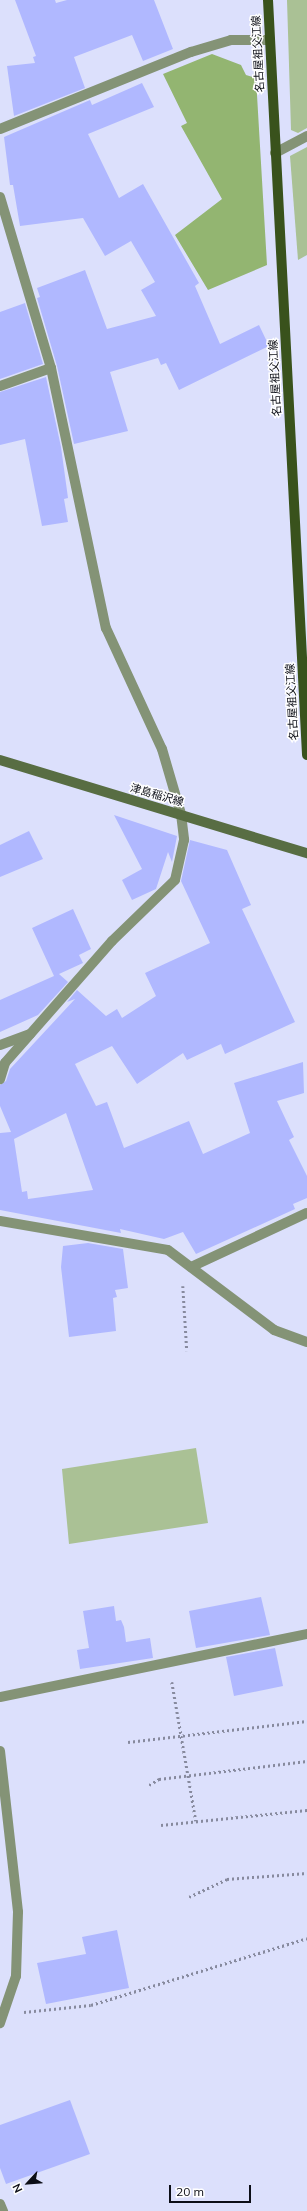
<!DOCTYPE html>
<meta charset="utf-8">
<style>
body{margin:0}
#map{position:relative;width:307px;height:2211px;overflow:hidden;background:#dce0fc;font-family:Mulish,"Noto Sans JP",sans-serif}
div>[style]{position:absolute}
.green>*{inset:0;background:#aac195}
.forest>*{inset:0;background:#93b571}
.building>*{inset:0;background:#b0b8ff}
.path>*{height:2.5px;margin-top:-1.25px;transform-origin:0;background:repeating-linear-gradient(90deg,#878a9e 0 2px,transparent 0 5px)}
.minor>*{height:10px;margin:-5px;padding:0 5px;transform-origin:5px;border-radius:5px;background:#849376}
.secondary>*{height:10px;margin:-5px;padding:0 5px;transform-origin:5px;border-radius:5px;background:#586d43}
.primary>*{height:10px;margin:-5px;padding:0 5px;transform-origin:5px;border-radius:5px;background:#39521c}
span{translate:-50% -50%;white-space:nowrap;text-align:center;line-height:1.15;-webkit-text-stroke:3px #fff;paint-order:stroke}
.street-label{font-size:11px;color:#0c0e17}
.north{position:absolute;left:8px;top:2163px;width:40px;height:40px;-webkit-text-stroke:3px #fff;paint-order:stroke;rotate:244deg;font-size:11px;font-weight:700;line-height:16px;text-align:center;color:#0c0e17}
.north::after{content:'';display:block;margin:auto;width:14px;height:18px;background:#0c0e17;clip-path:polygon(50% 0,100% 100%,50% 72%,0 100%)}
.scale{position:absolute;left:169px;top:2185px;width:82px;height:18px;box-sizing:border-box;border:2px solid #0c0e17;border-top:0;padding-left:5px;font-size:12px;line-height:14px;white-space:nowrap;color:#0c0e17;-webkit-text-stroke:3px #fff;paint-order:stroke}
</style>
<div id="map">
<div class="green">
<div style="clip-path:polygon(287px 0,307px 0,307px 128px,298px 133px,291px 130px)"></div>
<div style="clip-path:polygon(307px 147px,307px 255px,298px 260px,290px 156px)"></div>
<div style="clip-path:polygon(196px 1448px,208px 1523px,69px 1544px,62px 1469px)"></div>
</div>
<div class="forest">
<div style="clip-path:polygon(212px 54px,241px 65px,246px 75px,256px 78px,267px 265px,208px 290px,175px 235px,222px 199px,181px 126px,187px 123px,163px 74px)"></div>
</div>
<div class="building">
<div style="clip-path:polygon(15px 0,55px 0,56px 3px,67px 0,154px 0,173px 49px,143px 61px,132px 35px,74px 57px,85px 88px,14px 116px,7px 66px,35px 63px,33px 57px,36px 56px)"></div>
<div style="clip-path:polygon(142px 83px,154px 107px,88px 134px,119px 198px,143px 184px,199px 283px,195px 286px,220px 344px,259px 325px,269px 346px,179px 390px,166px 363px,161px 365px,158px 358px,110px 372px,128px 431px,74px 444px,57px 366px,37px 298px,40px 297px,37px 288px,85px 270px,107px 329px,156px 316px,141px 290px,155px 282px,131px 241px,105px 256px,83px 218px,20px 226px,13px 185px,10px 185px,4px 137px,90px 100px,92px 105px)"></div>
<div style="clip-path:polygon(25px 303px,43px 364px,0 379px,0 312px)"></div>
<div style="clip-path:polygon(46px 377px,61px 447px,68px 498px,64px 499px,68px 522px,42px 526px,25px 439px,0 445px,0 392px)"></div>
<div style="clip-path:polygon(114px 815px,177px 836px,172px 862px,168px 852px,156px 889px,132px 900px,122px 880px,142px 869px)"></div>
<div style="clip-path:polygon(29px 831px,43px 859px,0 877px,0 845px)"></div>
<div style="clip-path:polygon(evenodd,190px 840px,227px 850px,251px 905px,242px 909px,295px 1022px,225px 1054px,221px 1044px,187px 1060px,183px 1053px,137px 1084px,112px 1046px,75px 1064px,96px 1106px,107px 1102px,124px 1148px,189px 1121px,203px 1154px,250px 1133px,234px 1083px,303px 1062px,304px 1093px,277px 1101px,294px 1137px,289px 1140px,307px 1176px,307px 1198px,293px 1204px,295px 1209px,196px 1254px,183px 1232px,164px 1239px,120px 1229px,121px 1233px,0 1210px,0 1133px,11px 1132px,0 1106px,0 1085px,6px 1081px,10px 1069px,75px 999px,67px 1002px,77px 990px,106px 1016px,117px 1009px,122px 1018px,156px 996px,145px 973px,210px 943px,181px 881px,190px 840px,66px 1113px,93px 1190px,28px 1199px,27px 1191px,22px 1192px,14px 1139px,66px 1113px)"></div>
<div style="clip-path:polygon(73px 909px,91px 949px,79px 955px,83px 963px,59px 974px,68px 982px,38px 1015px,0 1032px,0 1000px,54px 976px,32px 928px)"></div>
<div style="clip-path:polygon(88px 1243px,123px 1249px,128px 1288px,115px 1290px,117px 1297px,113px 1298px,116px 1331px,69px 1337px,61px 1267px,63px 1246px)"></div>
<div style="clip-path:polygon(261px 1597px,270px 1635px,196px 1648px,189px 1611px)"></div>
<div style="clip-path:polygon(114px 1606px,116px 1621px,121px 1620px,124px 1627px,126px 1642px,150px 1638px,153px 1658px,80px 1669px,77px 1650px,89px 1648px,83px 1611px)"></div>
<div style="clip-path:polygon(275px 1648px,283px 1686px,234px 1696px,226px 1657px)"></div>
<div style="clip-path:polygon(117px 1930px,129px 1988px,46px 2004px,37px 1963px,86px 1954px,82px 1937px)"></div>
<div style="clip-path:polygon(70px 2100px,90px 2154px,6px 2184px,0 2168px,0 2125px)"></div>
</div>
<div class="path">
<div style="left:183px;top:1286px;width:65px;rotate:86.5deg"></div>
<div style="left:172px;top:1682px;width:141px;rotate:80.2deg"></div>
<div style="left:128px;top:1742px;width:180px;rotate:-6.7deg"></div>
<div style="left:149px;top:1785px;width:12px;rotate:-31deg"></div>
<div style="left:159px;top:1779px;width:149px;rotate:-6.9deg"></div>
<div style="left:161px;top:1825px;width:147px;rotate:-5.9deg"></div>
<div style="left:189px;top:1897px;width:42px;rotate:-25.3deg"></div>
<div style="left:227px;top:1879px;width:80px;rotate:-4.3deg"></div>
<div style="left:24px;top:2012px;width:67px;rotate:-6deg"></div>
<div style="left:91px;top:2005px;width:226px;rotate:-17.2deg"></div>
</div>
<div class="minor">
<div style="left:0;top:129px;width:206px;rotate:-22deg"></div>
<div style="left:191px;top:52px;width:42px;rotate:-16.7deg"></div>
<div style="left:231px;top:40px;width:39px"></div>
<div style="left:275px;top:153px;width:36px;rotate:-28deg"></div>
<div style="left:0;top:197px;width:178px;rotate:73.4deg"></div>
<div style="left:51px;top:368px;width:266px;rotate:78.1deg"></div>
<div style="left:106px;top:628px;width:133px;rotate:65.2deg"></div>
<div style="left:162px;top:749px;width:68px;rotate:73.7deg"></div>
<div style="left:181px;top:814px;width:26px;rotate:83deg"></div>
<div style="left:184px;top:840px;width:41px;rotate:102.7deg"></div>
<div style="left:175px;top:880px;width:88px;rotate:135.9deg"></div>
<div style="left:112px;top:941px;width:162px;rotate:131.3deg"></div>
<div style="left:5px;top:1063px;width:17px;rotate:107deg"></div>
<div style="left:0;top:386px;width:54px;rotate:-19.4deg"></div>
<div style="left:0;top:1045px;width:32px;rotate:-20deg"></div>
<div style="left:0;top:1221px;width:170px;rotate:9.8deg"></div>
<div style="left:168px;top:1250px;width:133px;rotate:37deg"></div>
<div style="left:274px;top:1330px;width:35px;rotate:20deg"></div>
<div style="left:191px;top:1267px;width:128px;rotate:-25deg"></div>
<div style="left:0;top:1697px;width:313px;rotate:-11.6deg"></div>
<div style="left:0;top:1751px;width:162px;rotate:83.6deg"></div>
<div style="left:18px;top:1912px;width:64px;rotate:91.8deg"></div>
<div style="left:16px;top:1976px;width:50px;rotate:108.8deg"></div>
<div style="left:0;top:2204px;width:8px;rotate:67deg"></div>
</div>
<div class="secondary">
<div style="left:0;top:760px;width:321px;rotate:16.9deg"></div>
</div>
<div class="primary">
<div style="left:268px;top:0;width:756px;rotate:87.04deg"></div>
</div>
<div class="street-label">
<span style="left:258px;top:54px;rotate:-93deg">名古屋祖父江線</span>
<span style="left:275px;top:378px;rotate:-93deg">名古屋祖父江線</span>
<span style="left:292px;top:702px;rotate:-93deg">名古屋祖父江線</span>
<span style="left:157px;top:795px;rotate:16deg">津島稲沢線</span>
</div>
<div class="north">N</div>
<div class="scale">20 m</div>
</div>
